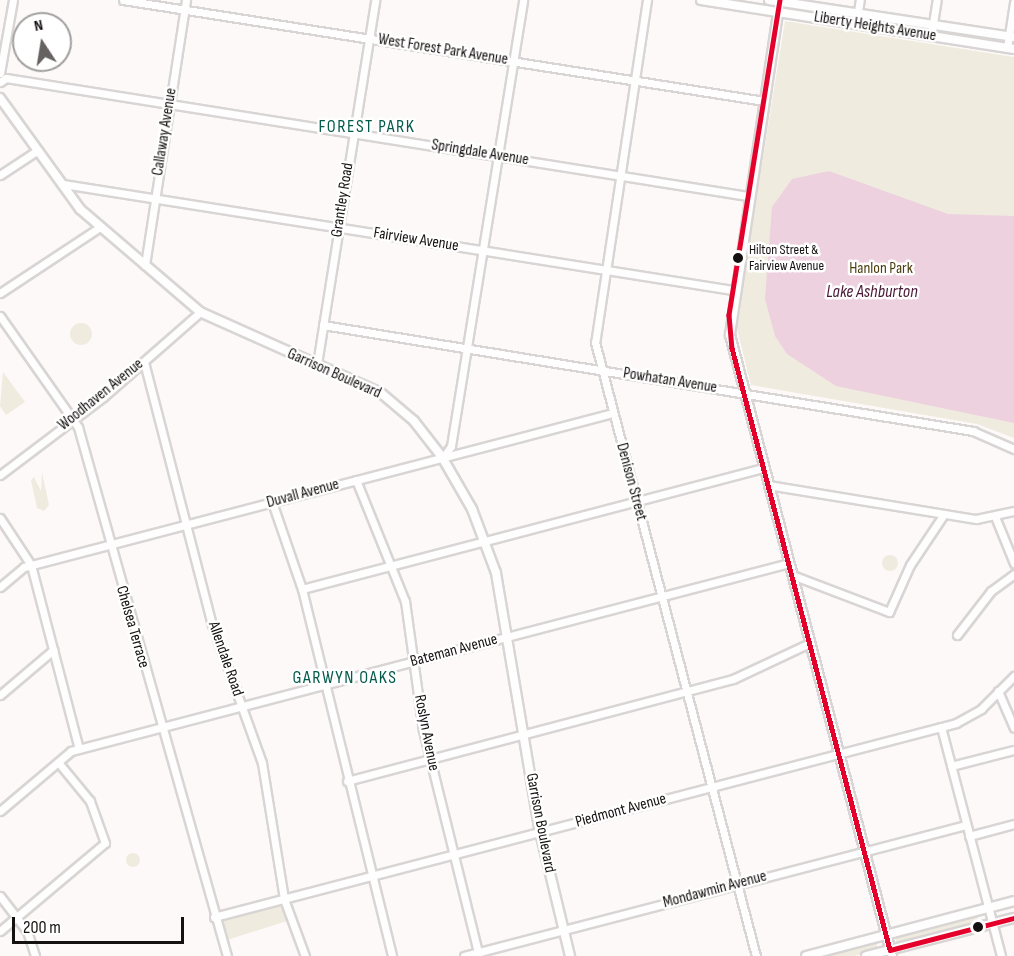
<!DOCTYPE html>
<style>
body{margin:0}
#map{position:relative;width:1014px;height:956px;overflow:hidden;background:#fcf9f8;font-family:"Sofia Sans Condensed",sans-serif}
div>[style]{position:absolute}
.green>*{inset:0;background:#f0ebdf}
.round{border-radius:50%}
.water>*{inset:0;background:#edd1df}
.roads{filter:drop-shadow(2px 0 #d8d5d4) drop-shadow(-2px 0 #d8d5d4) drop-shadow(0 2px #d8d5d4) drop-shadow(0 -2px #d8d5d4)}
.minor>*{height:7px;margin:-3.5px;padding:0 3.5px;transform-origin:3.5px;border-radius:3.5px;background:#fffefe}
.major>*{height:8px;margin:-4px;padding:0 4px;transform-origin:4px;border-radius:4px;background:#fffefe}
.bus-1>*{height:4.5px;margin:-2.25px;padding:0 2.25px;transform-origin:2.25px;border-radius:2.25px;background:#e4002b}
.dots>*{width:16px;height:16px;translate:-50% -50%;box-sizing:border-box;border:3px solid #fff;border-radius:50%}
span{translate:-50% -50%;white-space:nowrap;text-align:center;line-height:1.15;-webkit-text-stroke:5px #fff;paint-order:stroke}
.bus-label{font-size:14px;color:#141110}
.left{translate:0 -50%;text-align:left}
.street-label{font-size:16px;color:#141110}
.park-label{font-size:16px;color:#4b3e0f}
.neighbourhood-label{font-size:18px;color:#025b4a;letter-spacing:1.5px}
.water-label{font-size:18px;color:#491936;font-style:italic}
.north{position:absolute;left:12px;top:12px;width:60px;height:60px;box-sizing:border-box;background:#fff;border:2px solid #a1a09f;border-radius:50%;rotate:348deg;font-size:16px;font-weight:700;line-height:24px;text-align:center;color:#141110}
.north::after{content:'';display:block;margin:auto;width:21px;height:27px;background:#656261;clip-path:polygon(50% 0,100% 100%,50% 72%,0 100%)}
.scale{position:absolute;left:12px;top:917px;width:172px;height:27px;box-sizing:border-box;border:3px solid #141110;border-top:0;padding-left:8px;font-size:18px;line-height:21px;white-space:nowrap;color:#141110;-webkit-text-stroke:4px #fff;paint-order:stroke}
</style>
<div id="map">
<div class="green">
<div style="clip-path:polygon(785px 21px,1014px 57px,1014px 438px,977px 424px,751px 385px,736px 325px)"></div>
<div class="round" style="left:70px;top:323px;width:22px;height:22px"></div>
<div style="clip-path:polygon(3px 372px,25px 402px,6px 415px,0 406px)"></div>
<div style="clip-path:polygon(42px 472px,49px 505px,44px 511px,37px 508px,31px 480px,34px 477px,41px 491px)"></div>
<div class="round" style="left:882px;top:555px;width:16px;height:16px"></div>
<div class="round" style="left:126px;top:853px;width:14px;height:14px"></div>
<div style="clip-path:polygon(282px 903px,287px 921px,227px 940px,221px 922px)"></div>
<div style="clip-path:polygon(977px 915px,979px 924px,896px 942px,897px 936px)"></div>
<div style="clip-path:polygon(876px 941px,878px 950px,854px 956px,816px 956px)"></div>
</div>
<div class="water">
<div style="clip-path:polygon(829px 171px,948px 214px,1014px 216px,1014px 423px,836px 386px,787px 354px,775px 336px,765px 299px,772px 207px,792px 179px)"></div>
</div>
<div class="roads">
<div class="minor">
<div style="left:123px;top:0;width:649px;rotate:8.95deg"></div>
<div style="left:647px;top:0;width:346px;rotate:98.6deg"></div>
<div style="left:595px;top:342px;width:635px;rotate:75.31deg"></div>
<div style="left:856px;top:24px;width:24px;rotate:-81deg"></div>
<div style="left:931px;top:36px;width:36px;rotate:-81deg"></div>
<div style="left:1007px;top:48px;width:46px;rotate:-81.2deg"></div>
<div style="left:0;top:73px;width:74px;rotate:-79.9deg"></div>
<div style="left:0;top:82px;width:7px;rotate:-34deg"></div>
<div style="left:6px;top:78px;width:751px;rotate:9.04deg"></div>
<div style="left:0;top:175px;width:45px;rotate:-33.3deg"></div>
<div style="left:63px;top:184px;width:678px;rotate:8.99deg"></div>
<div style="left:145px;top:265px;width:268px;rotate:-81.2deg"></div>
<div style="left:0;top:293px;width:120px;rotate:-33.4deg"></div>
<div style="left:0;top:316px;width:136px;rotate:54.9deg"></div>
<div style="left:78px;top:427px;width:550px;rotate:74.27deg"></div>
<div style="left:323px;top:325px;width:659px;rotate:9.26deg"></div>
<div style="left:973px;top:431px;width:45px;rotate:23.7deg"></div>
<div style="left:144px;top:362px;width:271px;rotate:75.5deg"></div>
<div style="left:212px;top:624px;width:148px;rotate:70.2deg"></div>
<div style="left:262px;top:763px;width:138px;rotate:80.8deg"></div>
<div style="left:284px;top:899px;width:61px;rotate:69.8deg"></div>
<div style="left:317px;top:364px;width:369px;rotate:-80.9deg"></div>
<div style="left:444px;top:456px;width:12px;rotate:-55deg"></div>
<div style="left:451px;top:446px;width:452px;rotate:-80.8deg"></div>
<div style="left:0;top:475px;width:129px;rotate:-37.1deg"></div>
<div style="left:103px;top:397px;width:129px;rotate:-41.2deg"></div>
<div style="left:356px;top:480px;width:131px;rotate:68deg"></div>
<div style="left:405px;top:601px;width:130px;rotate:82.1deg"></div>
<div style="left:423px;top:730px;width:233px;rotate:76.1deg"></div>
<div style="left:768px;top:485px;width:211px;rotate:9.3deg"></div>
<div style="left:976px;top:519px;width:39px;rotate:-12deg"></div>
<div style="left:272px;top:502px;width:92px;rotate:71deg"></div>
<div style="left:302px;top:589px;width:378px;rotate:76.2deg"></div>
<div style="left:0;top:518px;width:56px;rotate:56.6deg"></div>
<div style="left:31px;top:565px;width:190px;rotate:75.4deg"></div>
<div style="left:996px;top:519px;width:48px;rotate:67.8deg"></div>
<div style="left:792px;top:575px;width:104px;rotate:20.9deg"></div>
<div style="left:889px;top:612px;width:51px;rotate:-65.9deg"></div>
<div style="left:910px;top:565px;width:61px;rotate:-56.3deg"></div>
<div style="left:0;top:587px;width:31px;rotate:-40deg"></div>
<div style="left:24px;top:567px;width:609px;rotate:-14.65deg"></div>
<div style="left:302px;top:589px;width:478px;rotate:-14.7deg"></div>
<div style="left:957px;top:635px;width:56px;rotate:-52.3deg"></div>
<div style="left:991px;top:591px;width:29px;rotate:-36deg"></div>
<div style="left:998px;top:691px;width:40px;rotate:66.6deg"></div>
<div style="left:0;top:695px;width:70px;rotate:-40.3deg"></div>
<div style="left:941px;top:727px;width:237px;rotate:75.3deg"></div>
<div style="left:951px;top:766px;width:65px;rotate:-14.3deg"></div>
<div style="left:347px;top:781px;width:399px;rotate:-14.8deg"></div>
<div style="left:733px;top:679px;width:85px;rotate:-25.1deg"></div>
<div style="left:0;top:811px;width:93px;rotate:-40.2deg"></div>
<div style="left:71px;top:751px;width:742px;rotate:-14.67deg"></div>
<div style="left:969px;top:836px;width:47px;rotate:-14.9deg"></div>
<div style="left:0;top:896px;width:44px;rotate:52.4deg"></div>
<div style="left:27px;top:931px;width:26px;rotate:72deg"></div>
<div style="left:214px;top:917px;width:767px;rotate:-14.65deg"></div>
<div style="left:956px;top:723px;width:29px;rotate:-29deg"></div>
<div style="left:981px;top:709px;width:47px;rotate:-45deg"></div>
<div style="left:0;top:931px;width:137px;rotate:-40deg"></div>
<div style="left:105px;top:843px;width:45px;rotate:-109.7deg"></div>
<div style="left:90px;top:801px;width:50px;rotate:-129.4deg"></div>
<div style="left:464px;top:956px;width:519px;rotate:-14.63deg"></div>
</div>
<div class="major">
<div style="left:701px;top:0;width:317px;rotate:8.9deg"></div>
<div style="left:769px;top:0;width:248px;rotate:8.6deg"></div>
<div style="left:780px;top:0;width:339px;rotate:98.5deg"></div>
<div style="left:730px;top:335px;width:642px;rotate:75.38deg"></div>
<div style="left:0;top:98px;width:137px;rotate:54.2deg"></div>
<div style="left:80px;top:209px;width:158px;rotate:40.6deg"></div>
<div style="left:200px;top:312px;width:198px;rotate:24.1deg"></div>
<div style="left:381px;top:393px;width:43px;rotate:40.3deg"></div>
<div style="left:414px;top:421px;width:46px;rotate:52.1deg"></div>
<div style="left:442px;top:457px;width:60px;rotate:60deg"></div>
<div style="left:472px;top:509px;width:68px;rotate:69.4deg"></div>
<div style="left:496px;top:573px;width:263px;rotate:80.4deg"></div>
<div style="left:540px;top:832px;width:128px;rotate:76.4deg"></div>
<div style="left:806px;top:956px;width:215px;rotate:-14.8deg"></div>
<div style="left:866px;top:956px;width:153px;rotate:-14.4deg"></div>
</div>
</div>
<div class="bus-1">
<div style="left:780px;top:0;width:319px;rotate:99.2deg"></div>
<div style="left:729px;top:315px;width:33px;rotate:85deg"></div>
<div style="left:732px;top:348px;width:622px;rotate:75.29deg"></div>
<div style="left:890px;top:950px;width:128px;rotate:-14.5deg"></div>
</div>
<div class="dots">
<div style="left:738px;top:258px;background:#141110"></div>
<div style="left:978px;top:927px;background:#141110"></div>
</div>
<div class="bus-label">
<span class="left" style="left:749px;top:258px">Hilton Street &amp;<br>Fairview Avenue</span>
</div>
<div class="street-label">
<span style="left:875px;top:27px;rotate:9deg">Liberty Heights Avenue</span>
<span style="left:443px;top:50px;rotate:9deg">West Forest Park Avenue</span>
<span style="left:165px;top:132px;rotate:-81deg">Callaway Avenue</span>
<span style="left:480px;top:153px;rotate:9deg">Springdale Avenue</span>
<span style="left:343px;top:200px;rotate:-81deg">Grantley Road</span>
<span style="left:416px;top:240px;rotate:9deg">Fairview Avenue</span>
<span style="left:334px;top:374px;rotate:24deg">Garrison Boulevard</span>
<span style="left:670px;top:381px;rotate:9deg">Powhatan Avenue</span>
<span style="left:101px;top:395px;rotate:-39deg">Woodhaven Avenue</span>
<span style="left:631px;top:482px;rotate:75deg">Denison Street</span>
<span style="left:303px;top:494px;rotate:-15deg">Duvall Avenue</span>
<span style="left:132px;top:627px;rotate:74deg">Chelsea Terrace</span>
<span style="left:454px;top:651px;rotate:-15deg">Bateman Avenue</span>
<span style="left:225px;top:659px;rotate:71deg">Allendale Road</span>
<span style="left:426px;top:733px;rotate:79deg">Roslyn Avenue</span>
<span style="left:621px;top:811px;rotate:-15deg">Piedmont Avenue</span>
<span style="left:540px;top:823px;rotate:79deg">Garrison Boulevard</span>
<span style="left:715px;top:890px;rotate:-15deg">Mondawmin Avenue</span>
</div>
<div class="park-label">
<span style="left:881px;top:269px">Hanlon Park</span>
</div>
<div class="neighbourhood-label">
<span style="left:367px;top:127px">FOREST PARK</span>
<span style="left:345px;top:678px">GARWYN OAKS</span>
</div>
<div class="water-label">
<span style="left:872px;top:292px">Lake Ashburton</span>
</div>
<div class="north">N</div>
<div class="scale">200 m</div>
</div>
